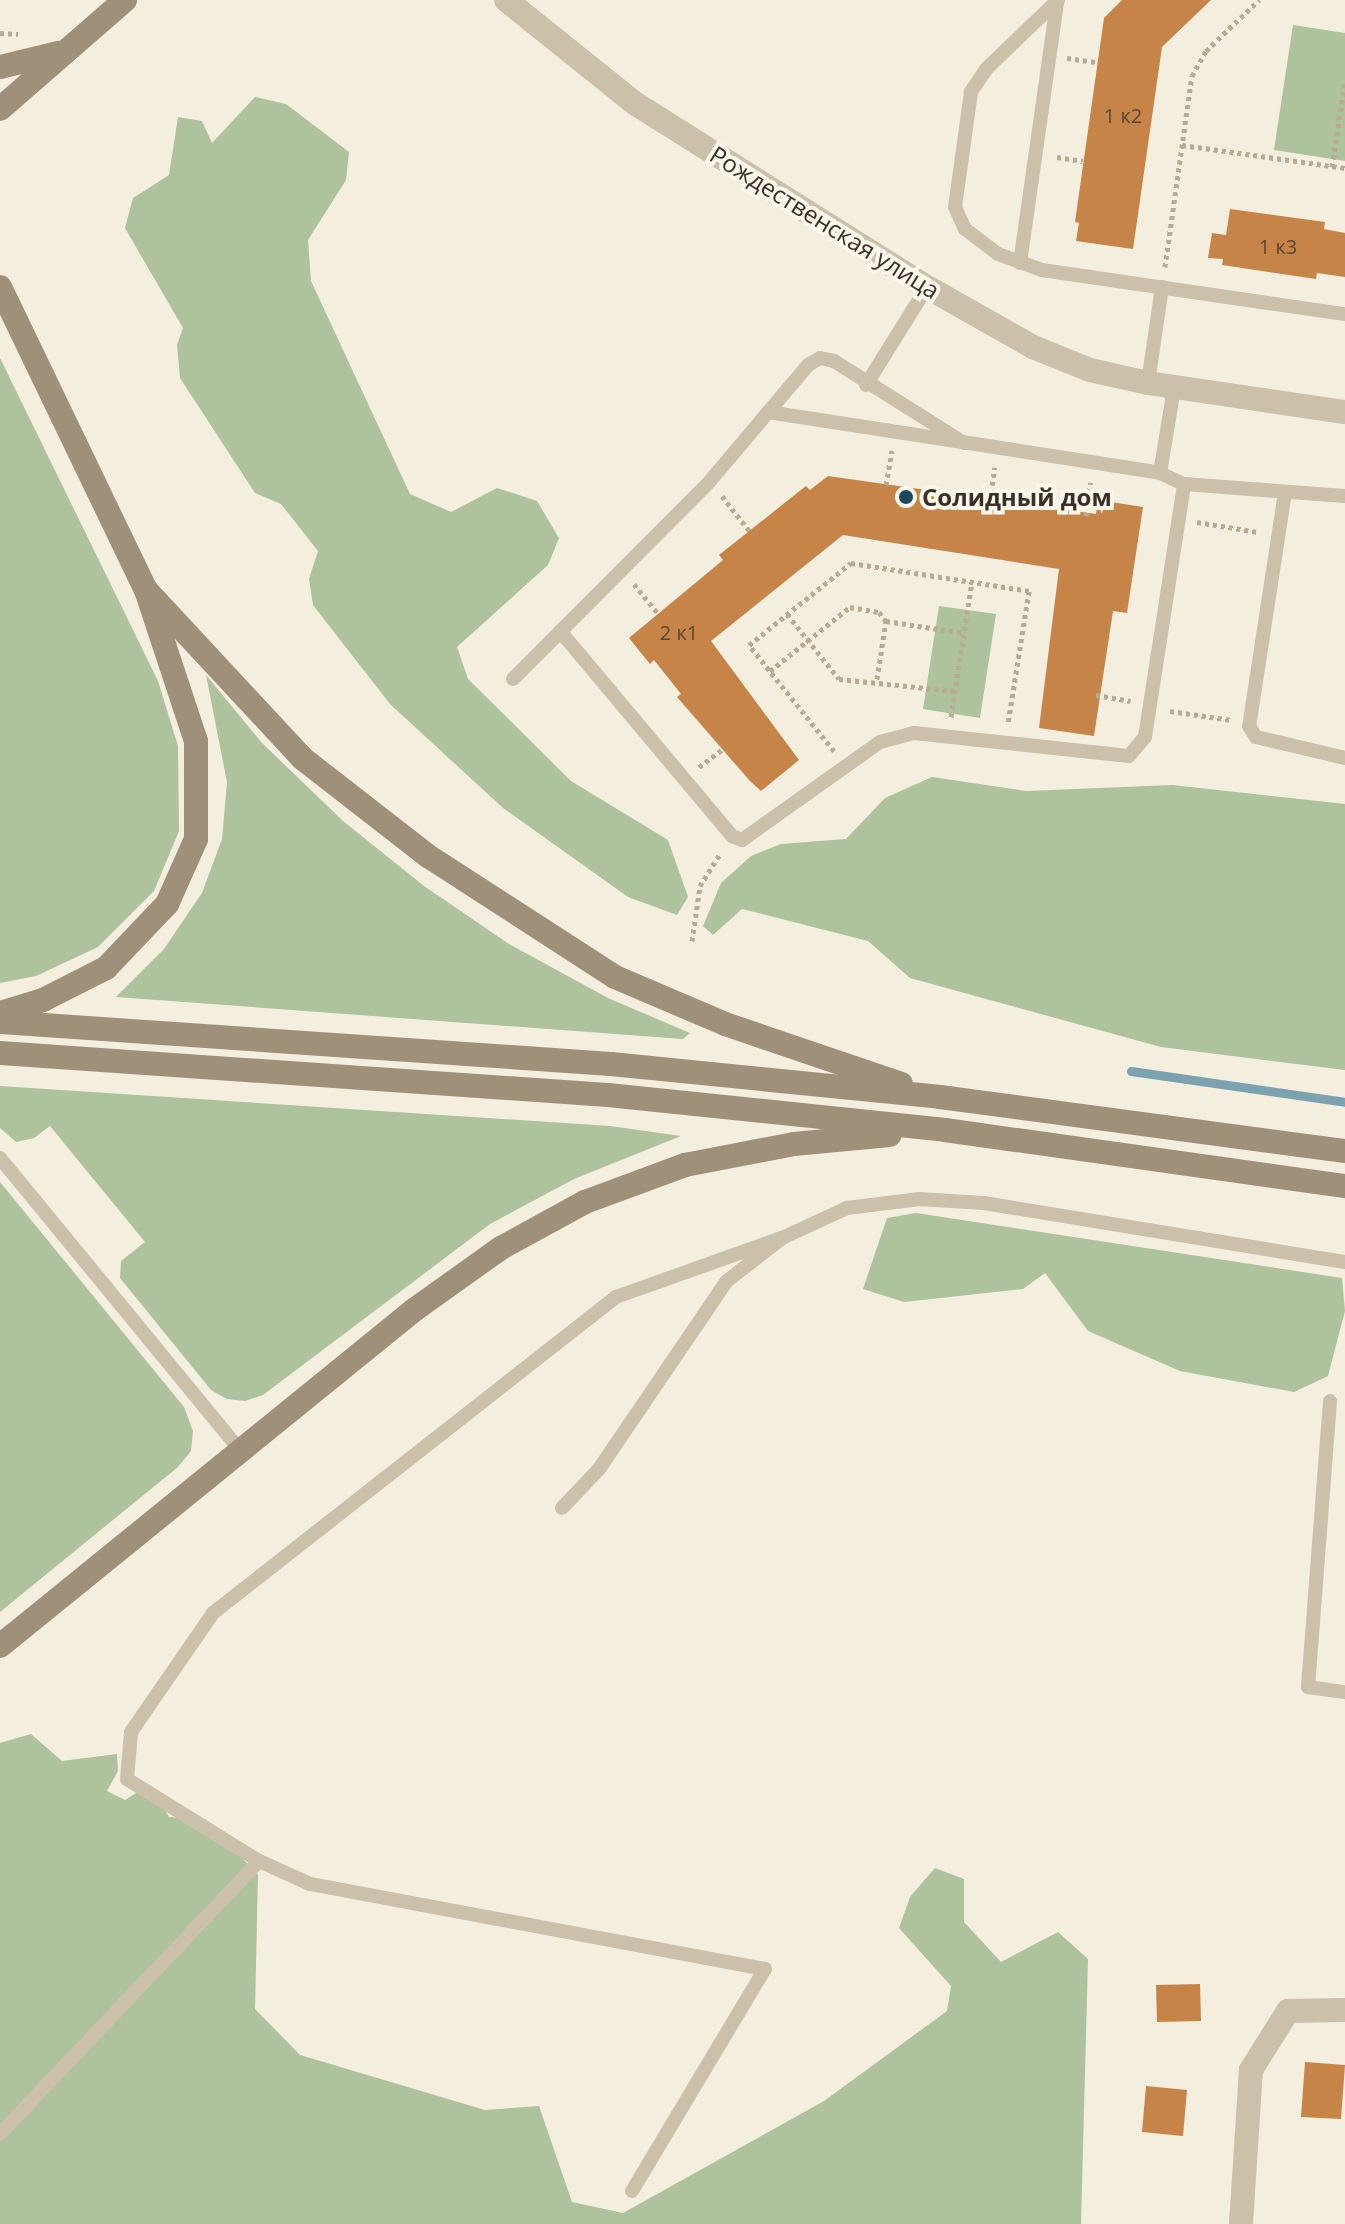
<!DOCTYPE html>
<meta charset="utf-8">
<style>
body{margin:0}
#map{position:relative;width:1345px;height:2224px;overflow:hidden;background:#f3eede;font-family:"Open Sans",sans-serif}
div>[style]{position:absolute}
.green>*{inset:0;background:#adc29d}
.stream>*{height:9px;margin:-4.5px;padding:0 4.5px;transform-origin:4.5px;border-radius:4.5px;background:#7ca2b0}
.building>*{inset:0;background:#c68448}
.path>*{height:5px;margin-top:-2.5px;transform-origin:0;background:repeating-linear-gradient(90deg,#b7ab93 0 4px,transparent 0 8px)}
.lane>*{height:14px;margin:-7px;padding:0 7px;transform-origin:7px;border-radius:7px;background:#cbc0a9}
.street>*{height:24px;margin:-12px;padding:0 12px;transform-origin:12px;border-radius:12px;background:#cbc0a9}
.secondary>*{height:24px;margin:-12px;padding:0 12px;transform-origin:12px;border-radius:12px;background:#9f907a}
.dots>*{width:22px;height:22px;translate:-50% -50%;box-sizing:border-box;border:4px solid #faf6ea;border-radius:50%}
span{translate:-50% -50%;white-space:nowrap;text-align:center;line-height:1.15;-webkit-text-stroke:8px #faf6ea;paint-order:stroke}
.number-label{font-size:20px;color:#5c4631}
.number-label span{-webkit-text-stroke-width:0}
.street-label{font-size:24px;color:#383129}
.poi-label{font-size:24px;color:#383129;font-weight:700}
.left{translate:0 -50%;text-align:left}
</style>
<div id="map">
<div class="green">
<div style="clip-path:polygon(1293px 25px,1345px 33px,1345px 161px,1274px 150px)"></div>
<div style="clip-path:polygon(255px 97px,286px 104px,349px 152px,346px 180px,308px 240px,311px 281px,410px 494px,451px 512px,497px 488px,537px 501px,559px 538px,548px 565px,457px 647px,468px 679px,571px 781px,668px 840px,688px 897px,677px 915px,628px 897px,503px 808px,390px 704px,313px 605px,309px 579px,318px 551px,281px 504px,255px 493px,180px 378px,177px 345px,183px 328px,125px 228px,133px 198px,169px 175px,178px 117px,202px 121px,212px 143px)"></div>
<div style="clip-path:polygon(0 358px,158px 681px,178px 746px,179px 831px,154px 891px,98px 947px,36px 976px,0 983px)"></div>
<div style="clip-path:polygon(939px 606px,996px 614px,980px 718px,923px 709px)"></div>
<div style="clip-path:polygon(206px 675px,262px 743px,343px 821px,424px 886px,509px 944px,608px 998px,690px 1033px,683px 1039px,116px 997px,164px 949px,202px 893px,222px 839px,227px 782px)"></div>
<div style="clip-path:polygon(932px 777px,1027px 791px,1172px 785px,1345px 804px,1345px 1070px,1161px 1047px,910px 978px,868px 941px,742px 909px,713px 935px,703px 926px,721px 883px,751px 856px,781px 844px,846px 839px,885px 798px)"></div>
<div style="clip-path:polygon(0 1086px,610px 1126px,681px 1136px,574px 1179px,490px 1224px,263px 1395px,245px 1401px,227px 1399px,211px 1390px,120px 1278px,121px 1261px,145px 1242px,50px 1126px,34px 1138px,16px 1142px,0 1128px)"></div>
<div style="clip-path:polygon(0 1182px,184px 1407px,193px 1431px,191px 1451px,178px 1467px,0 1612px)"></div>
<div style="clip-path:polygon(916px 1213px,1342px 1278px,1345px 1311px,1328px 1376px,1294px 1392px,1180px 1371px,1088px 1331px,1045px 1273px,1023px 1289px,904px 1302px,863px 1289px,887px 1218px)"></div>
<div style="clip-path:polygon(31px 1734px,62px 1761px,117px 1754px,118px 1771px,107px 1791px,125px 1800px,141px 1790px,158px 1797px,169px 1817px,205px 1819px,258px 1875px,255px 2009px,300px 2055px,485px 2110px,539px 2106px,572px 2202px,623px 2213px,824px 2101px,947px 2011px,951px 1986px,899px 1928px,910px 1897px,935px 1868px,964px 1879px,964px 1922px,1001px 1962px,1058px 1932px,1088px 1959px,1081px 2224px,0 2224px,0 1743px)"></div>
</div>
<div class="stream">
<div style="left:1131px;top:1071px;width:216px;rotate:8.2deg"></div>
</div>
<div class="building">
<div style="clip-path:polygon(1122px 0,1211px 0,1162px 47px,1133px 249px,1076px 241px,1079px 223px,1075px 222px,1104px 18px)"></div>
<div style="clip-path:polygon(1230px 209px,1325px 222px,1324px 229px,1345px 233px,1345px 277px,1317px 273px,1316px 279px,1222px 265px,1223px 259px,1208px 258px,1212px 233px,1226px 235px)"></div>
<div style="clip-path:polygon(828px 476px,1096px 514px,1098px 500px,1143px 507px,1127px 613px,1113px 611px,1094px 736px,1039px 728px,1059px 569px,843px 535px,711px 641px,799px 760px,761px 791px,750px 781px,677px 697px,681px 694px,654px 660px,650px 664px,629px 638px,723px 560px,719px 555px,806px 486px,810px 490px)"></div>
<div style="clip-path:polygon(1200px 1984px,1201px 2021px,1157px 2022px,1156px 1985px)"></div>
<div style="clip-path:polygon(1305px 2062px,1345px 2065px,1341px 2119px,1301px 2117px)"></div>
<div style="clip-path:polygon(1146px 2086px,1187px 2090px,1183px 2136px,1142px 2132px)"></div>
</div>
<div class="path">
<div style="left:0;top:33px;width:18px;rotate:3deg"></div>
<div style="left:1067px;top:58px;width:30px;rotate:8deg"></div>
<div style="left:1182px;top:145px;width:165px;rotate:8deg"></div>
<div style="left:1057px;top:157px;width:26px;rotate:9deg"></div>
<div style="left:1332px;top:167px;width:86px;rotate:-81.3deg"></div>
<div style="left:1165px;top:267px;width:193px;rotate:-82deg"></div>
<div style="left:1192px;top:76px;width:29px;rotate:-61deg"></div>
<div style="left:1206px;top:51px;width:74px;rotate:-43.9deg"></div>
<div style="left:886px;top:485px;width:35px;rotate:-80deg"></div>
<div style="left:722px;top:496px;width:47px;rotate:51.9deg"></div>
<div style="left:990px;top:501px;width:34px;rotate:-82deg"></div>
<div style="left:1086px;top:516px;width:34px;rotate:-82deg"></div>
<div style="left:1197px;top:522px;width:62px;rotate:9.3deg"></div>
<div style="left:634px;top:584px;width:38px;rotate:51deg"></div>
<div style="left:787px;top:614px;width:83px;rotate:51.3deg"></div>
<div style="left:839px;top:679px;width:117px;rotate:5.9deg"></div>
<div style="left:770px;top:671px;width:102px;rotate:-38.7deg"></div>
<div style="left:850px;top:607px;width:29px;rotate:10deg"></div>
<div style="left:879px;top:612px;width:11px;rotate:52deg"></div>
<div style="left:886px;top:621px;width:79px;rotate:8.7deg"></div>
<div style="left:877px;top:679px;width:59px;rotate:-81.2deg"></div>
<div style="left:1096px;top:695px;width:35px;rotate:10deg"></div>
<div style="left:1170px;top:711px;width:62px;rotate:8.4deg"></div>
<div style="left:951px;top:717px;width:137px;rotate:-81.2deg"></div>
<div style="left:834px;top:751px;width:136px;rotate:-128.7deg"></div>
<div style="left:749px;top:645px;width:131px;rotate:-38.8deg"></div>
<div style="left:851px;top:563px;width:180px;rotate:8.9deg"></div>
<div style="left:1029px;top:591px;width:135px;rotate:99deg"></div>
<div style="left:699px;top:767px;width:31px;rotate:-37deg"></div>
<div style="left:692px;top:941px;width:56px;rotate:-81.7deg"></div>
<div style="left:700px;top:886px;width:39px;rotate:-58deg"></div>
</div>
<div class="lane">
<div style="left:1058px;top:0;width:98px;rotate:136.2deg"></div>
<div style="left:987px;top:68px;width:29px;rotate:124deg"></div>
<div style="left:971px;top:92px;width:116px;rotate:97.9deg"></div>
<div style="left:955px;top:207px;width:24px;rotate:66deg"></div>
<div style="left:965px;top:229px;width:41px;rotate:37.1deg"></div>
<div style="left:998px;top:254px;width:47px;rotate:20deg"></div>
<div style="left:1042px;top:270px;width:306px;rotate:8.3deg"></div>
<div style="left:1020px;top:263px;width:264px;rotate:-81.9deg"></div>
<div style="left:1148px;top:383px;width:97px;rotate:-81.7deg"></div>
<div style="left:866px;top:385px;width:115px;rotate:-58.1deg"></div>
<div style="left:768px;top:412px;width:397px;rotate:8.8deg"></div>
<div style="left:1160px;top:473px;width:26px;rotate:25deg"></div>
<div style="left:1184px;top:484px;width:161px;rotate:4.3deg"></div>
<div style="left:1160px;top:473px;width:86px;rotate:-80.6deg"></div>
<div style="left:1285px;top:492px;width:237px;rotate:98.7deg"></div>
<div style="left:1249px;top:726px;width:13px;rotate:58deg"></div>
<div style="left:1256px;top:737px;width:91px;rotate:13.3deg"></div>
<div style="left:560px;top:631px;width:268px;rotate:50deg"></div>
<div style="left:732px;top:836px;width:11px;rotate:22deg"></div>
<div style="left:742px;top:840px;width:169px;rotate:-35.4deg"></div>
<div style="left:880px;top:742px;width:35px;rotate:-15deg"></div>
<div style="left:914px;top:733px;width:216px;rotate:6.1deg"></div>
<div style="left:1129px;top:756px;width:25px;rotate:-50deg"></div>
<div style="left:1145px;top:737px;width:256px;rotate:-81.2deg"></div>
<div style="left:513px;top:679px;width:279px;rotate:-45.1deg"></div>
<div style="left:710px;top:481px;width:152px;rotate:-49.8deg"></div>
<div style="left:808px;top:365px;width:14px;rotate:-30deg"></div>
<div style="left:820px;top:358px;width:14px;rotate:12deg"></div>
<div style="left:834px;top:361px;width:154px;rotate:32.2deg"></div>
<div style="left:0;top:1158px;width:378px;rotate:50.6deg"></div>
<div style="left:1330px;top:1401px;width:287px;rotate:94.4deg"></div>
<div style="left:1308px;top:1687px;width:37px;rotate:8deg"></div>
<div style="left:562px;top:1508px;width:54px;rotate:-46.5deg"></div>
<div style="left:599px;top:1469px;width:227px;rotate:-55.8deg"></div>
<div style="left:727px;top:1281px;width:70px;rotate:-38deg"></div>
<div style="left:782px;top:1238px;width:72px;rotate:-24.8deg"></div>
<div style="left:847px;top:1208px;width:73px;rotate:-7.1deg"></div>
<div style="left:919px;top:1199px;width:65px;rotate:3.5deg"></div>
<div style="left:984px;top:1203px;width:366px;rotate:9.3deg"></div>
<div style="left:0;top:2134px;width:376px;rotate:-46.5deg"></div>
<div style="left:632px;top:2191px;width:259px;rotate:-59.1deg"></div>
<div style="left:765px;top:1969px;width:463px;rotate:-169.4deg"></div>
<div style="left:310px;top:1884px;width:56px;rotate:-155.7deg"></div>
<div style="left:259px;top:1861px;width:155px;rotate:-148.2deg"></div>
<div style="left:127px;top:1779px;width:47px;rotate:-85.1deg"></div>
<div style="left:131px;top:1732px;width:145px;rotate:-55.4deg"></div>
<div style="left:213px;top:1613px;width:512px;rotate:-38.1deg"></div>
<div style="left:616px;top:1297px;width:176px;rotate:-19.6deg"></div>
</div>
<div class="street">
<div style="left:506px;top:0;width:166px;rotate:38.7deg"></div>
<div style="left:636px;top:104px;width:344px;rotate:32.2deg"></div>
<div style="left:927px;top:287px;width:122px;rotate:29.5deg"></div>
<div style="left:1033px;top:347px;width:61px;rotate:22deg"></div>
<div style="left:1090px;top:370px;width:59px;rotate:12.6deg"></div>
<div style="left:1148px;top:383px;width:199px;rotate:8.4deg"></div>
<div style="left:1241px;top:2224px;width:154px;rotate:-86.3deg"></div>
<div style="left:1251px;top:2070px;width:70px;rotate:-57.9deg"></div>
<div style="left:1288px;top:2011px;width:57px;rotate:-1deg"></div>
</div>
<div class="secondary">
<div style="left:0;top:67px;width:60px;rotate:-13.6deg"></div>
<div style="left:0;top:109px;width:166px;rotate:-41.1deg"></div>
<div style="left:0;top:287px;width:336px;rotate:64.3deg"></div>
<div style="left:146px;top:590px;width:159px;rotate:71.7deg"></div>
<div style="left:196px;top:741px;width:98px;rotate:90deg"></div>
<div style="left:196px;top:839px;width:71px;rotate:114deg"></div>
<div style="left:167px;top:904px;width:88px;rotate:133.6deg"></div>
<div style="left:106px;top:968px;width:71px;rotate:153.1deg"></div>
<div style="left:43px;top:1000px;width:45px;rotate:163.2deg"></div>
<div style="left:146px;top:590px;width:229px;rotate:47.1deg"></div>
<div style="left:302px;top:758px;width:160px;rotate:37.9deg"></div>
<div style="left:428px;top:856px;width:223px;rotate:32.9deg"></div>
<div style="left:615px;top:977px;width:120px;rotate:23.1deg"></div>
<div style="left:725px;top:1024px;width:186px;rotate:18.8deg"></div>
<div style="left:0;top:1022px;width:612px;rotate:3.93deg"></div>
<div style="left:611px;top:1064px;width:331px;rotate:5.7deg"></div>
<div style="left:940px;top:1097px;width:409px;rotate:7.6deg"></div>
<div style="left:0;top:1053px;width:609px;rotate:3.95deg"></div>
<div style="left:608px;top:1095px;width:339px;rotate:5.9deg"></div>
<div style="left:945px;top:1130px;width:404px;rotate:8deg"></div>
<div style="left:0;top:1646px;width:533px;rotate:-39.06deg"></div>
<div style="left:414px;top:1310px;width:107px;rotate:-35.5deg"></div>
<div style="left:501px;top:1248px;width:96px;rotate:-28.7deg"></div>
<div style="left:585px;top:1202px;width:107px;rotate:-20.3deg"></div>
<div style="left:685px;top:1165px;width:111px;rotate:-10.9deg"></div>
<div style="left:794px;top:1144px;width:96px;rotate:-5.4deg"></div>
</div>
<div class="dots">
<div style="left:906px;top:497px;background:#1e485a"></div>
</div>
<div class="number-label">
<span style="left:1123px;top:115px">1 к2</span>
<span style="left:1278px;top:246px">1 к3</span>
<span style="left:679px;top:632px">2 к1</span>
</div>
<div class="street-label">
<span style="left:825px;top:222px;rotate:32deg">Рождественская улица</span>
</div>
<div class="poi-label">
<span class="left" style="left:922px;top:497px">Солидный дом</span>
</div>
</div>
